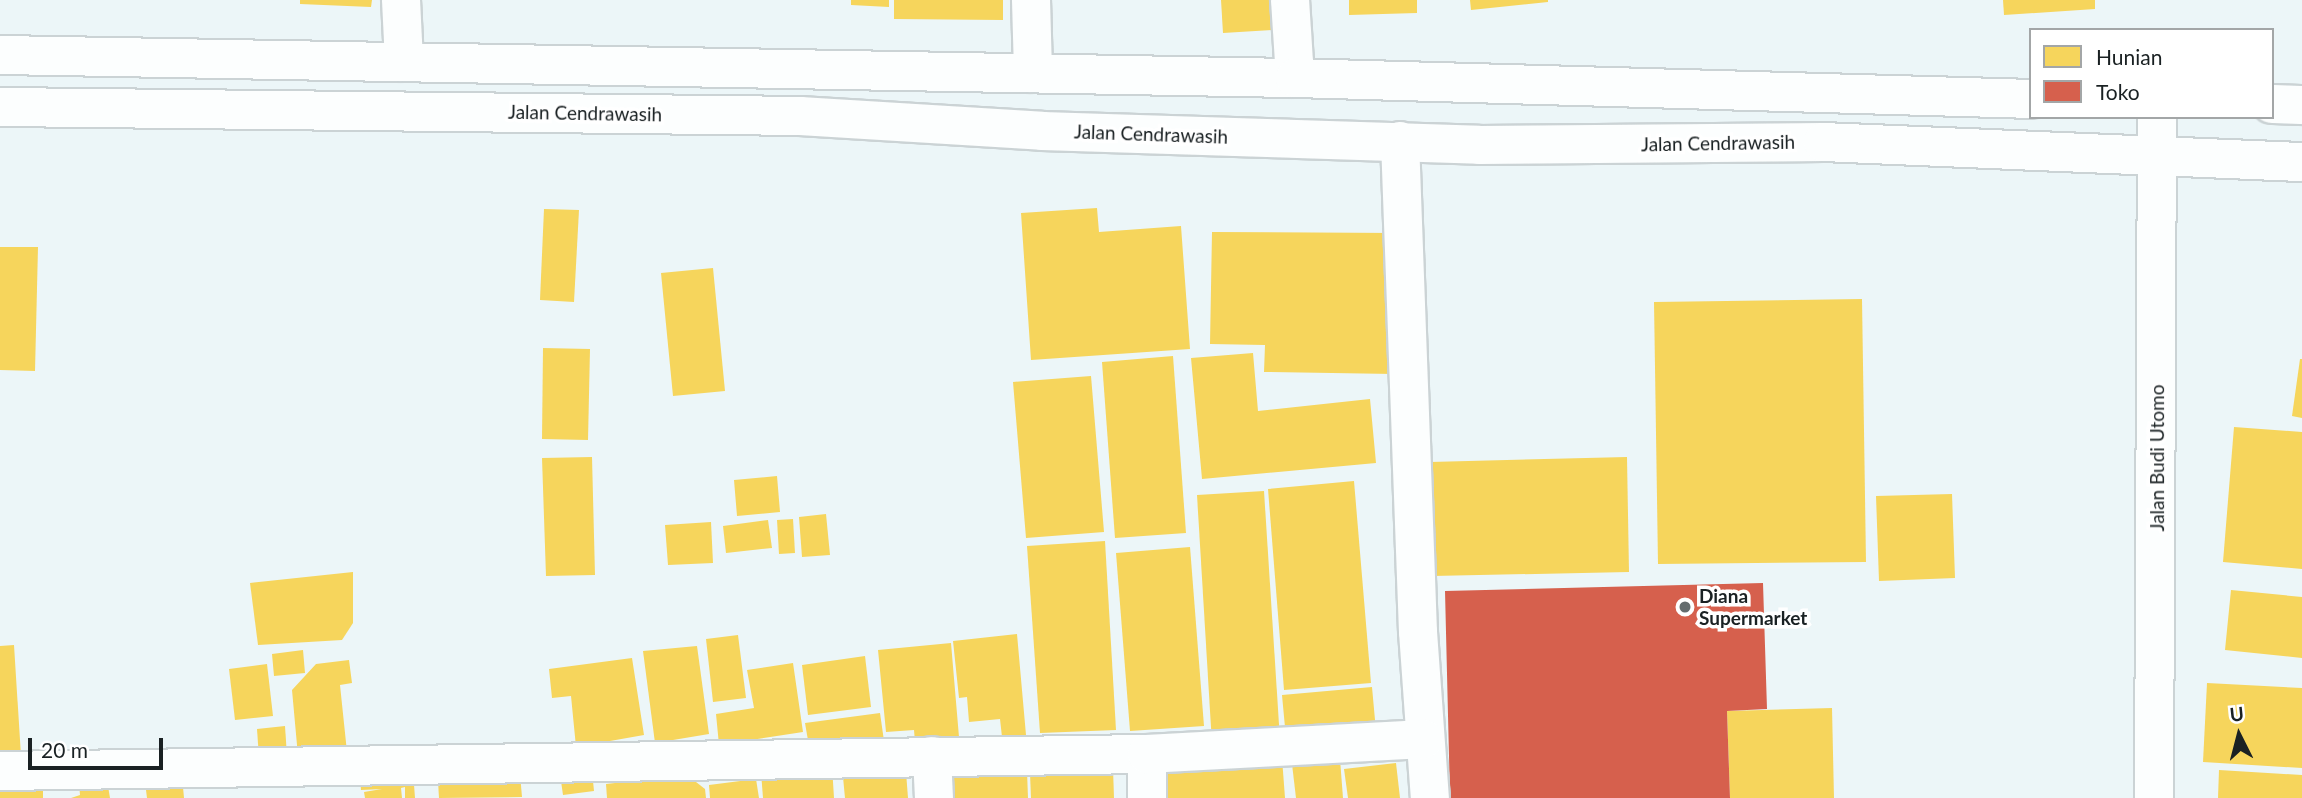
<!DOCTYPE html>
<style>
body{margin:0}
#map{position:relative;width:2302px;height:798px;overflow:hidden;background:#ecf6f8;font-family:Lato,sans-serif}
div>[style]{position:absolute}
.homes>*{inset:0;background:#f6d55c}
.shops>*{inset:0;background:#d6604d}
.roads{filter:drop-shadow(2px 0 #cbd3d5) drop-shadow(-2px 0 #cbd3d5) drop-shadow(0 2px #cbd3d5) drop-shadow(0 -2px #cbd3d5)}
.street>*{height:38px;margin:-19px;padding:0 19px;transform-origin:19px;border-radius:19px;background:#fcfefe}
.secondary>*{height:38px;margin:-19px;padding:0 19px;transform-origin:19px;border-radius:19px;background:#fcfefe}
.dots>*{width:19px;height:19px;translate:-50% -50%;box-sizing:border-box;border:4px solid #fff;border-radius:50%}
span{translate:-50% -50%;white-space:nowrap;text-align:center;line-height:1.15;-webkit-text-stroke:7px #fff;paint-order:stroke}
.street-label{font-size:19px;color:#1a2123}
.poi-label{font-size:19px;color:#1a2123;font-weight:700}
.left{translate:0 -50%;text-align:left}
.legend{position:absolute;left:2029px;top:28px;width:245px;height:91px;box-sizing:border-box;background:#fff;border:2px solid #a3a6a7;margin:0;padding:9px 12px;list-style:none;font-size:21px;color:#1a2123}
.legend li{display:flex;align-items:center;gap:14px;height:35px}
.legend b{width:35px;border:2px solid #a3a6a7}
.north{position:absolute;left:2204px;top:700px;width:70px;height:70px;-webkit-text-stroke:5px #fff;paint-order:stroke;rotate:354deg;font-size:19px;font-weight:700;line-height:28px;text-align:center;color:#1a2123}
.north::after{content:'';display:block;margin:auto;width:24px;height:32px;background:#1a2123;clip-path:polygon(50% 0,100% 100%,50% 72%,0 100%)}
.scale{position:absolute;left:28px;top:738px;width:135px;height:32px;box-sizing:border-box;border:4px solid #1a2123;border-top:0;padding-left:9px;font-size:21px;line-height:24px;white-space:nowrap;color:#1a2123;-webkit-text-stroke:5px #fff;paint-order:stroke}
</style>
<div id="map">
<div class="homes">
<div style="clip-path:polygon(300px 0,372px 0,371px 7px,300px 4px)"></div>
<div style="clip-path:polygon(851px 0,889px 0,889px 7px,851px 5px)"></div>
<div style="clip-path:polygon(894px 0,1003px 0,1003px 20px,894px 19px)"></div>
<div style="clip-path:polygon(1221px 0,1272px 0,1274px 30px,1223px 33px)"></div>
<div style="clip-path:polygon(1349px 0,1417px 0,1417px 13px,1349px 15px)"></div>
<div style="clip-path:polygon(1470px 0,1548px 0,1548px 2px,1471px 10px)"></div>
<div style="clip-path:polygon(2003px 0,2095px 0,2095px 9px,2004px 15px)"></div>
<div style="clip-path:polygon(1097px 208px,1099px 232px,1181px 226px,1190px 349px,1031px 360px,1021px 213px)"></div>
<div style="clip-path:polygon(544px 209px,579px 210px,574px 302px,540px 300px)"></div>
<div style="clip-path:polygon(1212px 232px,1396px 233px,1394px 374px,1264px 372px,1265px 345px,1210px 344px)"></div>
<div style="clip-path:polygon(0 247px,38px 247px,35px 371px,0 370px)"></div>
<div style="clip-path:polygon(713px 268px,725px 391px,673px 396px,661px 273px)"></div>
<div style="clip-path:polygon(1862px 299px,1866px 562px,1658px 564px,1654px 302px)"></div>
<div style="clip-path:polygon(543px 348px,590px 349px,588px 440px,542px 439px)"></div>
<div style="clip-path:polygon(1253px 353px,1258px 411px,1370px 399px,1376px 463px,1202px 479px,1191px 358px)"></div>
<div style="clip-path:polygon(1173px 356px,1186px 533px,1115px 538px,1102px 362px)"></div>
<div style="clip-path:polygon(2300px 359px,2302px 359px,2302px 418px,2292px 416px)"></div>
<div style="clip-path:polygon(1091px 376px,1104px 532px,1026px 538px,1013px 382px)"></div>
<div style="clip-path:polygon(2234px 427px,2302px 432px,2302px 569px,2223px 562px)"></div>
<div style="clip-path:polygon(592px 457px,595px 575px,546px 576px,542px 458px)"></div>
<div style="clip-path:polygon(1627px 457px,1629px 572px,1432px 576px,1430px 462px)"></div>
<div style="clip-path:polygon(777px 476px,780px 512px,737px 516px,734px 480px)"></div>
<div style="clip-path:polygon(1354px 481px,1371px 683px,1284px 690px,1268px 489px)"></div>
<div style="clip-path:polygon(1264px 491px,1280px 740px,1212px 744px,1197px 495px)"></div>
<div style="clip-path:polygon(1952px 494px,1955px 578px,1879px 581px,1876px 496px)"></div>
<div style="clip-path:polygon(826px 514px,830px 555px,802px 557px,799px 517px)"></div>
<div style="clip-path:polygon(793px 519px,795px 553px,779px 554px,777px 520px)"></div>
<div style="clip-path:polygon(768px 520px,772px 548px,726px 553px,723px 526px)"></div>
<div style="clip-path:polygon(711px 522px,713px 563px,668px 565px,665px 525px)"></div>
<div style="clip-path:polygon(1105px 541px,1116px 730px,1040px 733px,1027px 546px)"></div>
<div style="clip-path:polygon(1190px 547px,1204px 726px,1130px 731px,1116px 553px)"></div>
<div style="clip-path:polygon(353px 572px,353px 623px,342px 640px,258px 645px,250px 583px)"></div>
<div style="clip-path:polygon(2231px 590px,2302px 597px,2302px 658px,2225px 650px)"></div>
<div style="clip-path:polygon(1017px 634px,1026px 735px,1002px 737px,1000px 719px,969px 722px,967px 697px,959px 698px,953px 641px)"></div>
<div style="clip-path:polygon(738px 635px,746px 698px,713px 702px,706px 639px)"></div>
<div style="clip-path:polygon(951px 643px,959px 737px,915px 742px,914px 730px,886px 732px,878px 650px)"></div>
<div style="clip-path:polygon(14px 645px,21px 756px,0 757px,0 646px)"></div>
<div style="clip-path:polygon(697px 646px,709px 734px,655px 743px,643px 651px)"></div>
<div style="clip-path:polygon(303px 650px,305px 673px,274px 676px,272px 654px)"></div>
<div style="clip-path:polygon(865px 656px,871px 707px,808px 715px,802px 665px)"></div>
<div style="clip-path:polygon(632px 658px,644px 735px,576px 747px,571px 696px,552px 698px,549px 669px)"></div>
<div style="clip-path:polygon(349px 660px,352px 683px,340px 685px,347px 752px,298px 756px,292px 690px,316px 664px)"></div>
<div style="clip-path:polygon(793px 663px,803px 732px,719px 745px,716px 714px,754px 708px,747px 670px)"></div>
<div style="clip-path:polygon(267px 664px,273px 716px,235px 720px,229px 669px)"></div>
<div style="clip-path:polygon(2207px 683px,2302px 688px,2302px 768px,2203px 762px)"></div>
<div style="clip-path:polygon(1372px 687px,1376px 731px,1286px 738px,1282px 695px)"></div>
<div style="clip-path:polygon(1832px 708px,1834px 798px,1730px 798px,1727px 711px)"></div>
<div style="clip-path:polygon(880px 713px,884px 741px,810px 752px,805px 723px)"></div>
<div style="clip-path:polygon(285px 726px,287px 756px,259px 758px,257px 729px)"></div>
<div style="clip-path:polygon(1282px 758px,1285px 798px,1159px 798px,1156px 770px)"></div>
<div style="clip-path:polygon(1340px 759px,1343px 798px,1296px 798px,1292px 764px)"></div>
<div style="clip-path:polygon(1396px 763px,1400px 798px,1348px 798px,1344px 769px)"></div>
<div style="clip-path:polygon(832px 766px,834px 798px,763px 798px,761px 772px)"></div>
<div style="clip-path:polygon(1113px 768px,1114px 798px,1031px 798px,1030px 773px)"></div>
<div style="clip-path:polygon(2219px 770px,2302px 775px,2302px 798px,2218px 798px)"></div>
<div style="clip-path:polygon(413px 771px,415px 798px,405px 798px,405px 787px,401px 788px,402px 798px,365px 798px,364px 792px,382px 789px,361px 790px,360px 776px)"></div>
<div style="clip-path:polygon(592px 771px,594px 791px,563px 795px,560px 774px)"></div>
<div style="clip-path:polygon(1027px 771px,1028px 798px,948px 798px,947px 774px)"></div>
<div style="clip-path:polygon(906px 772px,908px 798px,845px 798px,843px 777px)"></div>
<div style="clip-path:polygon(520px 774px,522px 797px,439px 798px,438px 781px)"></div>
<div style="clip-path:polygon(687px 775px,705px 789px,706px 798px,607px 798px,606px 784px)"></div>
<div style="clip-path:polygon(756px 779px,759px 798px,710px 798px,709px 785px)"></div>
<div style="clip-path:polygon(107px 780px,110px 798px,71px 798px,80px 795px,79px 784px)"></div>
<div style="clip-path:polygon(183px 787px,184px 798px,147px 798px,146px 790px)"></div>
<div style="clip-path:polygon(43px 788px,43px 798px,0 798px,0 790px)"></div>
</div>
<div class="shops">
<div style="clip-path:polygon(1763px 583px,1767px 709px,1727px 711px,1730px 798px,1450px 798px,1445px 591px)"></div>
</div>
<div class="roads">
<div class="street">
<div style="left:401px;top:0;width:62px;rotate:87.2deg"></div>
<div style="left:1031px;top:0;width:73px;rotate:88.4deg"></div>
<div style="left:1290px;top:0;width:78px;rotate:86.3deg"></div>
<div style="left:1400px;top:141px;width:491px;rotate:87.9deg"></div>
<div style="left:1418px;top:632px;width:166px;rotate:85.9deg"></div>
<div style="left:1147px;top:754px;width:44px;rotate:90deg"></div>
<div style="left:932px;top:756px;width:42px;rotate:87.3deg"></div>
<div style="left:0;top:771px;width:1147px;rotate:-0.85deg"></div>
<div style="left:1147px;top:754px;width:277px;rotate:-3.1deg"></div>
</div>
<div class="secondary">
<div style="left:0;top:55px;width:1295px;rotate:1.02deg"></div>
<div style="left:1295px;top:78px;width:736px;rotate:1.63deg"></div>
<div style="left:2272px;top:104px;width:30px;rotate:2deg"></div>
<div style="left:0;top:107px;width:800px;rotate:0.64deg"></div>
<div style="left:800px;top:116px;width:242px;rotate:3.5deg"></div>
<div style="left:1042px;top:131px;width:437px;rotate:1.8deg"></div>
<div style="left:1479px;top:145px;width:344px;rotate:-0.5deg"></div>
<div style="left:1823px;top:142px;width:479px;rotate:2.4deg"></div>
<div style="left:2154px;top:798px;width:681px;rotate:-89.75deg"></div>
</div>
</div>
<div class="dots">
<div style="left:1685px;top:607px;background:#646c6e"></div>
</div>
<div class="street-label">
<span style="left:585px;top:113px;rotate:1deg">Jalan Cendrawasih</span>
<span style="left:1151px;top:134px;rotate:2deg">Jalan Cendrawasih</span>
<span style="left:1718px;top:143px;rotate:-1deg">Jalan Cendrawasih</span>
<span style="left:2157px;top:458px;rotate:-90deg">Jalan Budi Utomo</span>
</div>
<div class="poi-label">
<span class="left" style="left:1699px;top:607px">Diana<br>Supermarket</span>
</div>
<ul class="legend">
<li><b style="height:19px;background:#f6d55c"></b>Hunian</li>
<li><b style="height:19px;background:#d6604d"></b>Toko</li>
</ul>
<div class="north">U</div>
<div class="scale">20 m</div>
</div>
